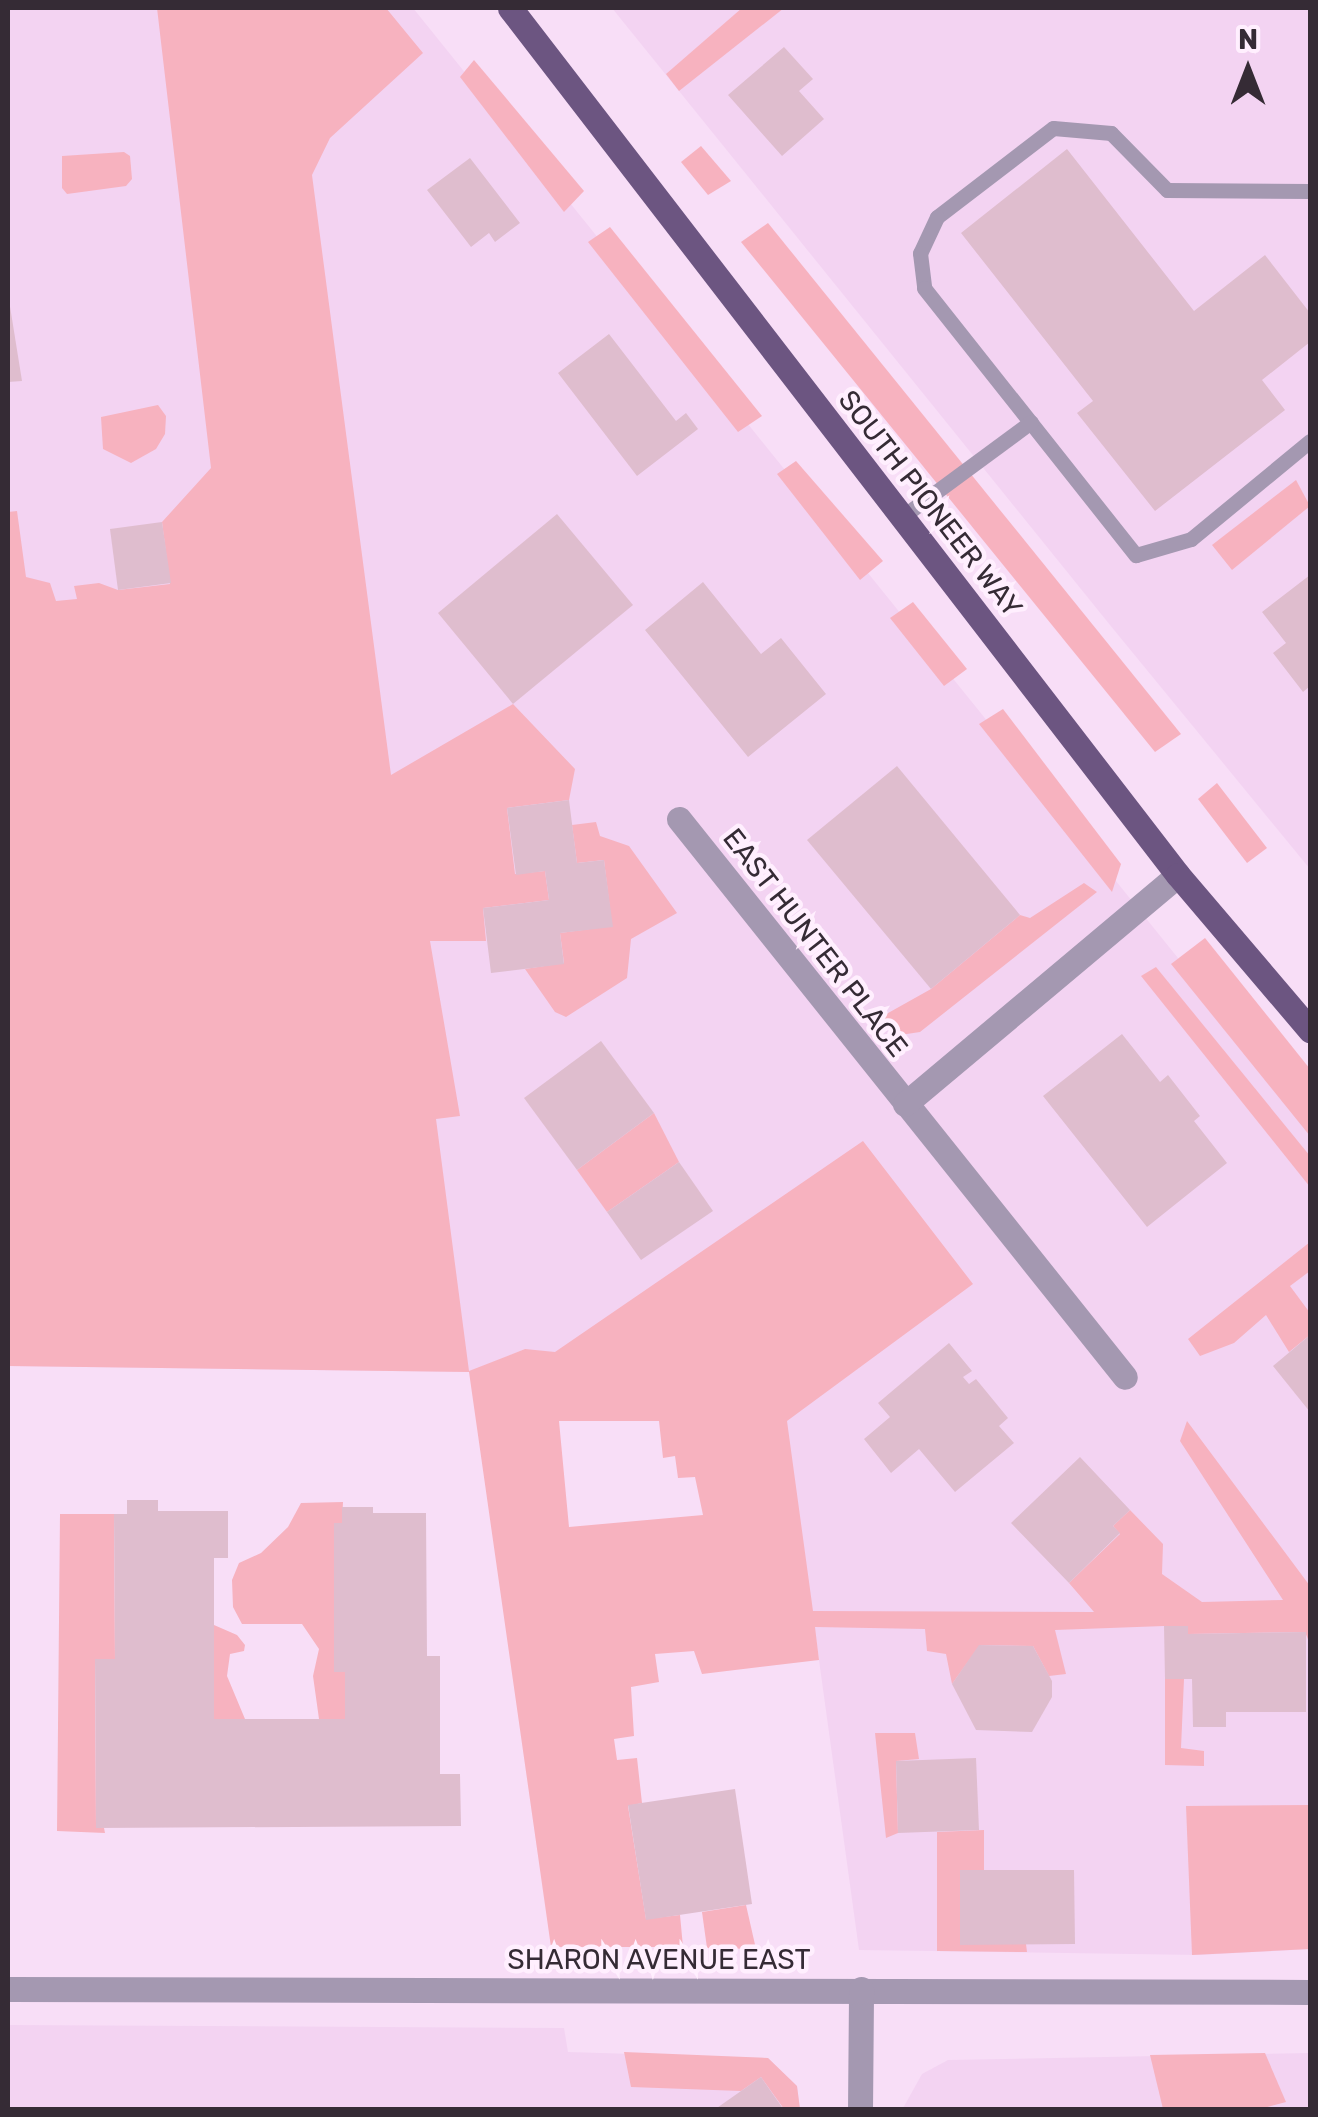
<!DOCTYPE html>
<style>
body{margin:0}
#map{position:relative;width:1318px;height:2117px;overflow:hidden;background:#f8def7;font-family:Rubik,sans-serif}
div>[style]{position:absolute}
.built>*{inset:0;background:#f3d3f2}
.green>*{inset:0;background:#f7b2bf}
.building>*{inset:0;background:#dfbdce}
.service>*{height:15px;margin:-7.5px;padding:0 7.5px;transform-origin:7.5px;border-radius:7.5px;background:#a498b1}
.minor>*{height:25px;margin:-12.5px;padding:0 12.5px;transform-origin:12.5px;border-radius:12.5px;background:#a498b1}
.primary>*{height:25px;margin:-12.5px;padding:0 12.5px;transform-origin:12.5px;border-radius:12.5px;background:#6c5581}
span{translate:-50% -50%;white-space:nowrap;text-align:center;line-height:1.15;-webkit-text-stroke:9px #ffeffe;paint-order:stroke}
.street-label{font-size:28px;color:#352b35}
.frame{position:absolute;inset:0;border:10px solid #352b35;pointer-events:none}
.north{position:absolute;left:1198px;top:20px;width:100px;height:100px;-webkit-text-stroke:8px #ffeffe;paint-order:stroke;rotate:0deg;font-size:28px;font-weight:700;line-height:40px;text-align:center;color:#352b35}
.north::after{content:'';display:block;margin:auto;width:35px;height:45px;background:#352b35;clip-path:polygon(50% 0,100% 100%,50% 72%,0 100%)}
</style>
<div id="map">
<div class="built">
<div style="clip-path:polygon(8px 8px,413px 8px,1310px 1122px,1310px 1949px,1199px 1955px,859px 1950px,786px 1421px,558px 1421px,525px 1349px,469px 1372px,8px 1366px)"></div>
<div style="clip-path:polygon(612px 8px,1310px 8px,1310px 869px,1110px 625px)"></div>
<div style="clip-path:polygon(8px 2025px,564px 2028px,568px 2052px,768px 2058px,797px 2086px,800px 2109px,8px 2110px)"></div>
<div style="clip-path:polygon(1310px 2053px,1310px 2109px,902px 2110px,922px 2074px,948px 2060px)"></div>
</div>
<div class="green">
<div style="clip-path:polygon(evenodd,157px 8px,386px 8px,423px 53px,330px 138px,312px 175px,391px 775px,513px 704px,575px 769px,569px 800px,507px 808px,515px 874px,545px 871px,549px 900px,483px 908px,486px 941px,430px 941px,460px 1116px,436px 1119px,469px 1371px,525px 1349px,555px 1352px,863px 1141px,973px 1284px,787px 1421px,813px 1611px,1094px 1612px,1069px 1583px,1120px 1534px,1113px 1526px,1130px 1510px,1163px 1544px,1162px 1574px,1202px 1602px,1283px 1600px,1180px 1441px,1187px 1421px,1310px 1586px,1310px 1644px,1305px 1632px,1188px 1634px,1164px 1626px,1055px 1630px,1066px 1674px,1049px 1676px,1033px 1646px,980px 1645px,952px 1684px,946px 1654px,927px 1651px,925px 1629px,815px 1627px,819px 1660px,702px 1674px,694px 1651px,655px 1654px,659px 1682px,631px 1687px,634px 1736px,614px 1739px,617px 1760px,637px 1758px,642px 1803px,628px 1806px,646px 1919px,680px 1915px,683px 1947px,551px 1947px,469px 1372px,8px 1366px,8px 512px,17px 511px,26px 577px,50px 583px,56px 601px,77px 599px,74px 586px,99px 583px,118px 590px,170px 584px,162px 522px,211px 468px,157px 8px,559px 1421px,659px 1421px,663px 1458px,675px 1456px,678px 1478px,695px 1477px,703px 1515px,569px 1527px,559px 1421px)"></div>
<div style="clip-path:polygon(742px 8px,784px 8px,679px 91px,666px 74px)"></div>
<div style="clip-path:polygon(474px 60px,584px 191px,564px 212px,460px 77px)"></div>
<div style="clip-path:polygon(701px 146px,731px 181px,708px 195px,681px 162px)"></div>
<div style="clip-path:polygon(124px 152px,130px 156px,132px 179px,126px 186px,67px 194px,62px 188px,62px 156px)"></div>
<div style="clip-path:polygon(768px 223px,1181px 734px,1155px 752px,741px 242px)"></div>
<div style="clip-path:polygon(610px 227px,762px 416px,738px 432px,588px 242px)"></div>
<div style="clip-path:polygon(158px 405px,166px 416px,165px 434px,156px 449px,131px 463px,103px 449px,101px 417px)"></div>
<div style="clip-path:polygon(796px 461px,883px 561px,860px 580px,777px 474px)"></div>
<div style="clip-path:polygon(1296px 480px,1310px 506px,1232px 570px,1212px 545px)"></div>
<div style="clip-path:polygon(913px 602px,967px 669px,944px 686px,890px 618px)"></div>
<div style="clip-path:polygon(1003px 709px,1121px 864px,1112px 892px,979px 724px)"></div>
<div style="clip-path:polygon(1217px 783px,1267px 848px,1247px 863px,1198px 799px)"></div>
<div style="clip-path:polygon(596px 822px,600px 836px,629px 846px,677px 913px,631px 939px,627px 978px,566px 1017px,555px 1012px,525px 969px,564px 963px,560px 933px,612px 926px,604px 860px,577px 863px,572px 825px)"></div>
<div style="clip-path:polygon(1084px 883px,1097px 892px,920px 1032px,900px 1035px,881px 1017px,931px 989px,1020px 915px,1030px 918px)"></div>
<div style="clip-path:polygon(1205px 938px,1310px 1069px,1310px 1136px,1171px 964px)"></div>
<div style="clip-path:polygon(1156px 967px,1310px 1156px,1310px 1187px,1141px 976px)"></div>
<div style="clip-path:polygon(654px 1113px,679px 1162px,607px 1212px,577px 1170px)"></div>
<div style="clip-path:polygon(1310px 1242px,1310px 1271px,1290px 1286px,1310px 1313px,1310px 1335px,1289px 1352px,1266px 1315px,1234px 1343px,1200px 1356px,1188px 1339px)"></div>
<div style="clip-path:polygon(343px 1502px,342px 1523px,334px 1524px,334px 1672px,345px 1672px,345px 1719px,319px 1719px,313px 1676px,319px 1649px,302px 1624px,242px 1624px,233px 1607px,232px 1580px,239px 1563px,261px 1553px,288px 1527px,301px 1503px)"></div>
<div style="clip-path:polygon(60px 1514px,114px 1514px,115px 1659px,95px 1660px,96px 1827px,104px 1828px,105px 1833px,57px 1831px)"></div>
<div style="clip-path:polygon(214px 1625px,237px 1635px,245px 1645px,244px 1651px,230px 1654px,227px 1676px,245px 1719px,214px 1719px)"></div>
<div style="clip-path:polygon(1165px 1679px,1184px 1679px,1181px 1748px,1204px 1751px,1204px 1766px,1165px 1765px)"></div>
<div style="clip-path:polygon(875px 1733px,915px 1733px,919px 1759px,896px 1761px,898px 1833px,886px 1838px)"></div>
<div style="clip-path:polygon(1310px 1805px,1310px 1949px,1192px 1955px,1186px 1806px)"></div>
<div style="clip-path:polygon(984px 1830px,984px 1870px,960px 1871px,960px 1944px,1026px 1944px,1027px 1952px,937px 1951px,937px 1832px)"></div>
<div style="clip-path:polygon(746px 1905px,756px 1949px,707px 1948px,702px 1912px)"></div>
<div style="clip-path:polygon(624px 2052px,768px 2058px,797px 2086px,800px 2109px,784px 2109px,761px 2077px,741px 2091px,631px 2087px)"></div>
<div style="clip-path:polygon(1265px 2053px,1286px 2102px,1260px 2109px,1163px 2109px,1150px 2055px)"></div>
</div>
<div class="building">
<div style="clip-path:polygon(784px 47px,813px 79px,799px 91px,824px 119px,782px 156px,728px 95px)"></div>
<div style="clip-path:polygon(1067px 149px,1194px 311px,1265px 255px,1310px 313px,1310px 342px,1262px 380px,1285px 410px,1155px 511px,1077px 413px,1093px 401px,961px 233px)"></div>
<div style="clip-path:polygon(470px 158px,520px 223px,495px 242px,489px 233px,471px 247px,427px 190px)"></div>
<div style="clip-path:polygon(8px 294px,22px 381px,8px 382px)"></div>
<div style="clip-path:polygon(609px 334px,676px 421px,686px 413px,698px 429px,637px 476px,558px 373px)"></div>
<div style="clip-path:polygon(557px 514px,633px 605px,513px 704px,438px 613px)"></div>
<div style="clip-path:polygon(162px 522px,171px 583px,118px 590px,110px 529px)"></div>
<div style="clip-path:polygon(1310px 575px,1310px 686px,1303px 692px,1273px 653px,1286px 643px,1262px 612px)"></div>
<div style="clip-path:polygon(703px 582px,761px 654px,781px 638px,826px 694px,748px 757px,645px 630px)"></div>
<div style="clip-path:polygon(897px 766px,1020px 915px,931px 989px,807px 840px)"></div>
<div style="clip-path:polygon(569px 800px,577px 863px,604px 860px,613px 927px,560px 933px,564px 964px,491px 973px,483px 908px,549px 900px,545px 871px,516px 875px,507px 808px)"></div>
<div style="clip-path:polygon(1122px 1034px,1160px 1082px,1168px 1075px,1200px 1116px,1194px 1121px,1227px 1163px,1147px 1227px,1043px 1096px)"></div>
<div style="clip-path:polygon(601px 1041px,654px 1113px,577px 1170px,524px 1098px)"></div>
<div style="clip-path:polygon(679px 1162px,713px 1211px,641px 1260px,607px 1212px)"></div>
<div style="clip-path:polygon(1310px 1335px,1310px 1412px,1273px 1366px)"></div>
<div style="clip-path:polygon(949px 1343px,972px 1371px,963px 1377px,969px 1384px,976px 1379px,1008px 1418px,999px 1426px,1014px 1443px,955px 1492px,919px 1449px,891px 1473px,864px 1439px,890px 1417px,878px 1403px)"></div>
<div style="clip-path:polygon(1080px 1457px,1130px 1510px,1113px 1526px,1120px 1533px,1069px 1583px,1011px 1523px)"></div>
<div style="clip-path:polygon(127px 1500px,158px 1500px,158px 1511px,228px 1511px,228px 1558px,214px 1558px,214px 1719px,345px 1719px,345px 1672px,334px 1672px,334px 1523px,342px 1523px,342px 1507px,373px 1507px,373px 1513px,426px 1513px,427px 1656px,440px 1656px,440px 1774px,460px 1774px,461px 1826px,96px 1828px,95px 1659px,115px 1659px,114px 1514px,127px 1514px)"></div>
<div style="clip-path:polygon(1164px 1626px,1188px 1626px,1188px 1634px,1306px 1632px,1306px 1712px,1226px 1712px,1226px 1727px,1193px 1727px,1192px 1679px,1165px 1679px)"></div>
<div style="clip-path:polygon(979px 1645px,1033px 1646px,1052px 1681px,1052px 1697px,1032px 1732px,976px 1730px,952px 1684px)"></div>
<div style="clip-path:polygon(976px 1758px,979px 1830px,898px 1833px,896px 1761px)"></div>
<div style="clip-path:polygon(735px 1789px,752px 1904px,646px 1920px,628px 1805px)"></div>
<div style="clip-path:polygon(960px 1870px,1074px 1870px,1075px 1944px,960px 1945px)"></div>
<div style="clip-path:polygon(761px 2077px,784px 2110px,714px 2110px,741px 2091px)"></div>
</div>
<div class="service">
<div style="left:1310px;top:191px;width:143px;rotate:-179.6deg"></div>
<div style="left:1167px;top:190px;width:80px;rotate:-134.5deg"></div>
<div style="left:1111px;top:133px;width:58px;rotate:-175.1deg"></div>
<div style="left:1053px;top:128px;width:146px;rotate:142.5deg"></div>
<div style="left:937px;top:217px;width:40px;rotate:115deg"></div>
<div style="left:920px;top:253px;width:35px;rotate:83deg"></div>
<div style="left:924px;top:288px;width:341px;rotate:51.6deg"></div>
<div style="left:1136px;top:555px;width:57px;rotate:-16.2deg"></div>
<div style="left:1191px;top:539px;width:154px;rotate:-39.5deg"></div>
<div style="left:902px;top:517px;width:160px;rotate:-36.4deg"></div>
</div>
<div class="minor">
<div style="left:679px;top:819px;width:714px;rotate:51.37deg"></div>
<div style="left:905px;top:1104px;width:356px;rotate:-40deg"></div>
<div style="left:8px;top:1989px;width:1302px;rotate:0.13deg"></div>
<div style="left:860px;top:2110px;width:121px;rotate:-89.5deg"></div>
</div>
<div class="primary">
<div style="left:510px;top:8px;width:1094px;rotate:52.39deg"></div>
<div style="left:1178px;top:875px;width:204px;rotate:49.6deg"></div>
</div>
<div class="street-label">
<span style="left:930px;top:504px;rotate:52deg">SOUTH PIONEER WAY</span>
<span style="left:815px;top:943px;rotate:52deg">EAST HUNTER PLACE</span>
<span style="left:659px;top:1960px">SHARON AVENUE EAST</span>
</div>
<div class="frame"></div>
<div class="north">N</div>
</div>
